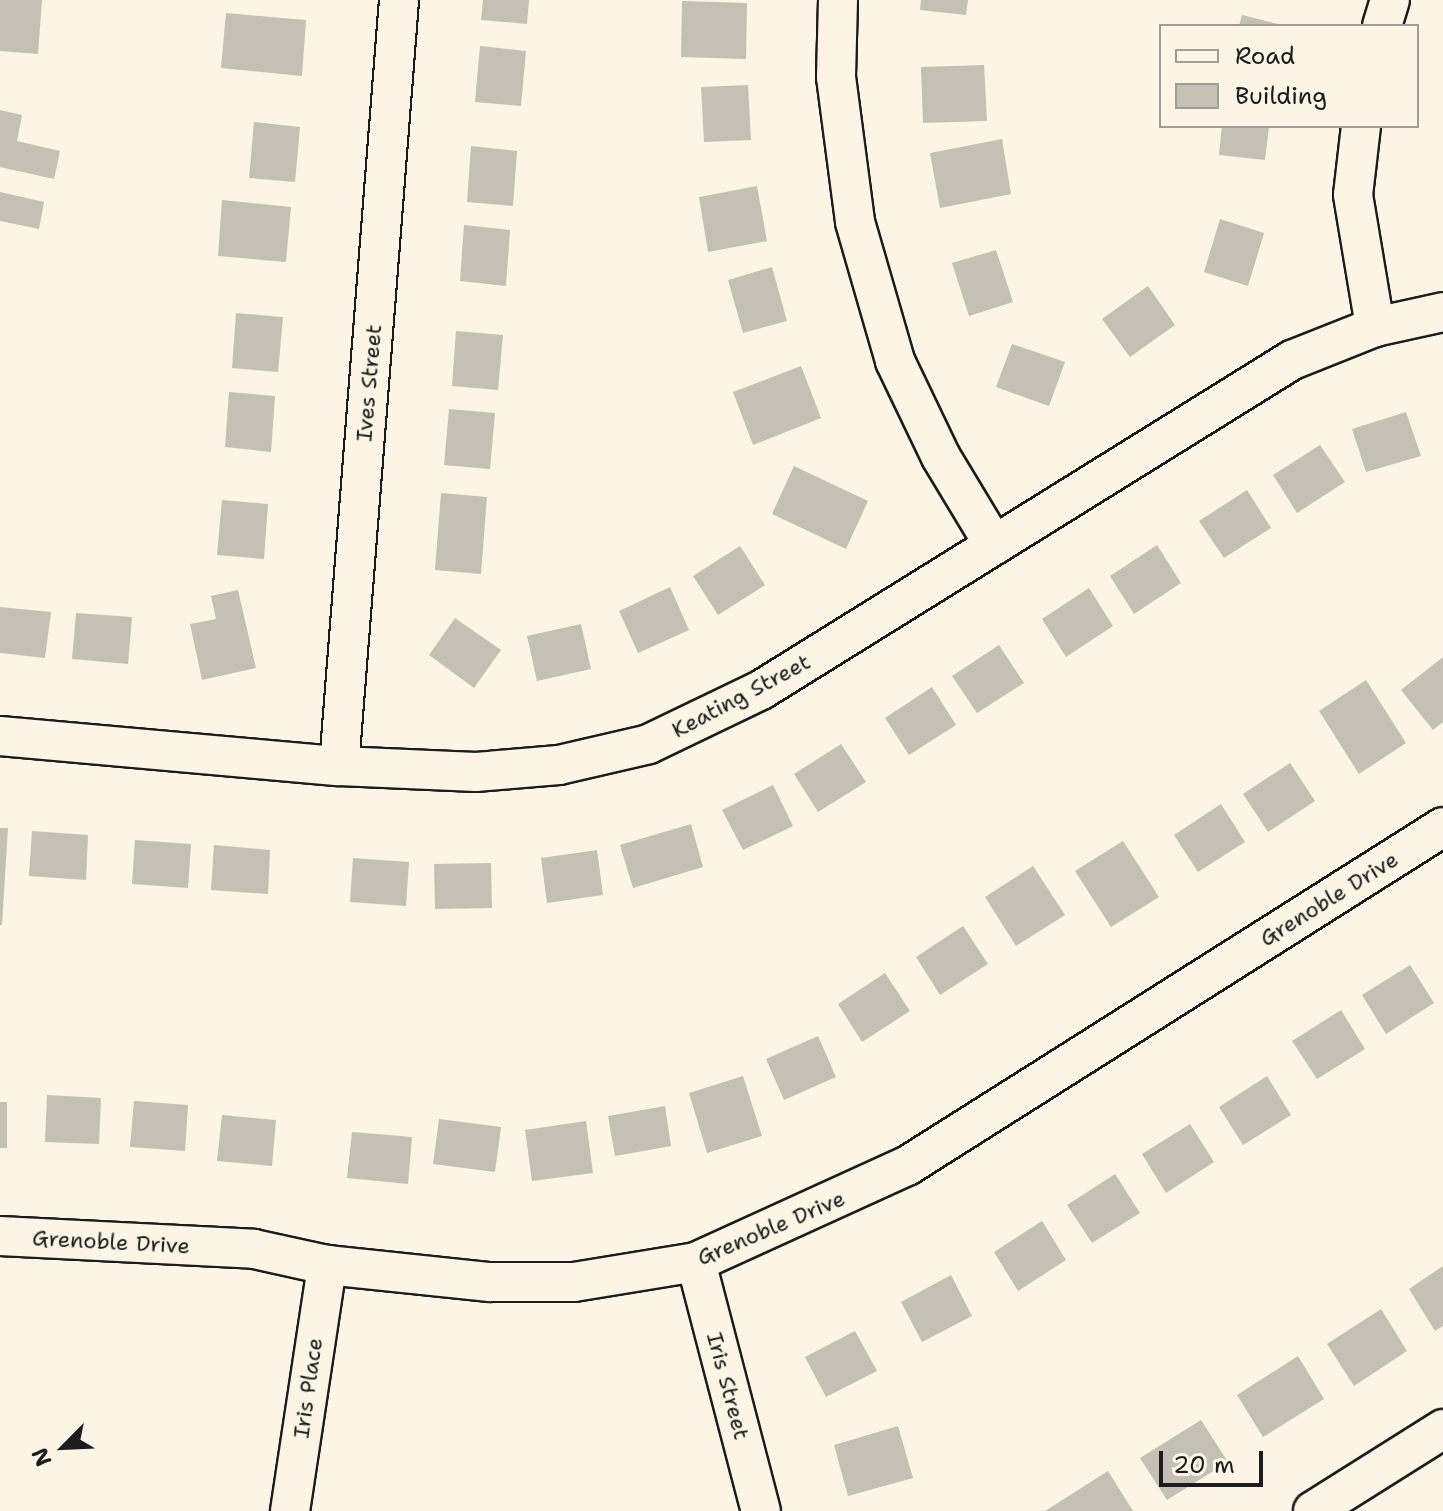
<!DOCTYPE html>
<style>
body{margin:0}
#map{position:relative;width:1443px;height:1511px;overflow:hidden;background:#fcf5e5;font-family:"Shantell Sans",sans-serif}
div>[style]{position:absolute}
.building>*{inset:0;background:#c4c0b3}
.roads{filter:drop-shadow(2px 0 #1c1c1c) drop-shadow(-2px 0 #1c1c1c) drop-shadow(0 2px #1c1c1c) drop-shadow(0 -2px #1c1c1c)}
.minor>*{height:38px;margin:-19px;padding:0 19px;transform-origin:19px;border-radius:19px;background:#fcf5e5}
span{translate:-50% -50%;white-space:nowrap;text-align:center;line-height:1.15;-webkit-text-stroke:7px #fcf5e5;paint-order:stroke}
.street-label{font-size:22px;color:#1c1c1c}
.legend{position:absolute;left:1159px;top:24px;width:260px;height:104px;box-sizing:border-box;background:#fcf5e5;border:2px solid #a29e95;margin:0;padding:10px 14px;list-style:none;font-size:24px;color:#1c1c1c}
.legend li{display:flex;align-items:center;gap:16px;height:40px}
.legend b{width:40px;border:2px solid #a29e95}
.north{position:absolute;left:24px;top:1407px;width:80px;height:80px;-webkit-text-stroke:6px #fcf5e5;paint-order:stroke;rotate:246deg;font-size:22px;font-weight:700;line-height:32px;text-align:center;color:#1c1c1c}
.north::after{content:'';display:block;margin:auto;width:28px;height:36px;background:#1c1c1c;clip-path:polygon(50% 0,100% 100%,50% 72%,0 100%)}
.scale{position:absolute;left:1159px;top:1451px;width:104px;height:36px;box-sizing:border-box;border:4px solid #1c1c1c;border-top:0;padding-left:10px;font-size:24px;line-height:28px;white-space:nowrap;color:#1c1c1c;-webkit-text-stroke:6px #fcf5e5;paint-order:stroke}
</style>
<div id="map">
<div class="building">
<div style="clip-path:polygon(0 0,42px 0,38px 54px,0 51px)"></div>
<div style="clip-path:polygon(483px 0,529px 0,527px 24px,481px 20px)"></div>
<div style="clip-path:polygon(921px 0,968px 0,966px 15px,920px 10px)"></div>
<div style="clip-path:polygon(682px 1px,747px 3px,746px 59px,681px 57px)"></div>
<div style="clip-path:polygon(226px 13px,306px 20px,302px 76px,221px 68px)"></div>
<div style="clip-path:polygon(1242px 15px,1282px 25px,1282px 26px,1239px 26px)"></div>
<div style="clip-path:polygon(480px 46px,526px 51px,521px 106px,475px 102px)"></div>
<div style="clip-path:polygon(984px 65px,987px 121px,923px 123px,921px 67px)"></div>
<div style="clip-path:polygon(748px 85px,751px 140px,704px 142px,701px 87px)"></div>
<div style="clip-path:polygon(0 110px,22px 115px,17px 141px,60px 151px,54px 179px,0 167px)"></div>
<div style="clip-path:polygon(254px 122px,300px 127px,295px 182px,249px 178px)"></div>
<div style="clip-path:polygon(1222px 126px,1269px 126px,1265px 160px,1219px 155px)"></div>
<div style="clip-path:polygon(1002px 139px,1011px 194px,940px 208px,930px 153px)"></div>
<div style="clip-path:polygon(471px 146px,517px 151px,513px 206px,467px 202px)"></div>
<div style="clip-path:polygon(757px 186px,767px 241px,708px 252px,699px 197px)"></div>
<div style="clip-path:polygon(0 192px,44px 202px,39px 229px,0 221px)"></div>
<div style="clip-path:polygon(222px 200px,291px 207px,286px 262px,218px 256px)"></div>
<div style="clip-path:polygon(1220px 219px,1264px 233px,1248px 286px,1204px 272px)"></div>
<div style="clip-path:polygon(464px 225px,510px 230px,506px 286px,460px 281px)"></div>
<div style="clip-path:polygon(996px 250px,1013px 302px,969px 316px,952px 263px)"></div>
<div style="clip-path:polygon(772px 267px,787px 321px,743px 333px,728px 280px)"></div>
<div style="clip-path:polygon(1148px 286px,1175px 325px,1130px 357px,1102px 319px)"></div>
<div style="clip-path:polygon(236px 313px,283px 317px,278px 372px,232px 368px)"></div>
<div style="clip-path:polygon(456px 331px,503px 335px,498px 390px,452px 386px)"></div>
<div style="clip-path:polygon(1012px 344px,1065px 362px,1049px 406px,996px 387px)"></div>
<div style="clip-path:polygon(801px 366px,821px 418px,753px 445px,733px 392px)"></div>
<div style="clip-path:polygon(229px 392px,275px 396px,271px 452px,225px 447px)"></div>
<div style="clip-path:polygon(449px 409px,495px 413px,490px 469px,444px 465px)"></div>
<div style="clip-path:polygon(1406px 412px,1421px 456px,1366px 472px,1352px 429px)"></div>
<div style="clip-path:polygon(1320px 445px,1345px 482px,1297px 513px,1273px 475px)"></div>
<div style="clip-path:polygon(794px 466px,868px 501px,846px 549px,772px 514px)"></div>
<div style="clip-path:polygon(1247px 490px,1271px 528px,1224px 558px,1199px 521px)"></div>
<div style="clip-path:polygon(441px 493px,487px 497px,481px 574px,435px 570px)"></div>
<div style="clip-path:polygon(222px 500px,268px 504px,264px 559px,217px 555px)"></div>
<div style="clip-path:polygon(1157px 545px,1181px 583px,1134px 614px,1110px 576px)"></div>
<div style="clip-path:polygon(740px 546px,765px 585px,718px 615px,693px 576px)"></div>
<div style="clip-path:polygon(670px 587px,689px 630px,638px 653px,619px 611px)"></div>
<div style="clip-path:polygon(1089px 588px,1113px 626px,1066px 657px,1042px 619px)"></div>
<div style="clip-path:polygon(238px 590px,256px 668px,202px 680px,190px 624px,216px 619px,211px 596px)"></div>
<div style="clip-path:polygon(0 607px,51px 612px,45px 658px,0 653px)"></div>
<div style="clip-path:polygon(76px 613px,132px 617px,128px 664px,72px 659px)"></div>
<div style="clip-path:polygon(455px 618px,501px 650px,474px 688px,429px 655px)"></div>
<div style="clip-path:polygon(581px 624px,591px 669px,537px 681px,527px 636px)"></div>
<div style="clip-path:polygon(999px 645px,1024px 683px,977px 713px,952px 676px)"></div>
<div style="clip-path:polygon(1443px 657px,1443px 722px,1433px 730px,1401px 690px)"></div>
<div style="clip-path:polygon(1366px 680px,1406px 743px,1359px 774px,1319px 711px)"></div>
<div style="clip-path:polygon(932px 687px,956px 725px,909px 755px,885px 718px)"></div>
<div style="clip-path:polygon(841px 744px,866px 782px,818px 812px,794px 774px)"></div>
<div style="clip-path:polygon(1290px 763px,1315px 801px,1268px 832px,1243px 794px)"></div>
<div style="clip-path:polygon(773px 785px,793px 826px,743px 850px,722px 810px)"></div>
<div style="clip-path:polygon(1221px 804px,1245px 842px,1198px 872px,1174px 835px)"></div>
<div style="clip-path:polygon(691px 824px,703px 867px,633px 888px,620px 845px)"></div>
<div style="clip-path:polygon(0 828px,8px 828px,2px 925px,0 925px)"></div>
<div style="clip-path:polygon(32px 831px,88px 835px,86px 880px,29px 876px)"></div>
<div style="clip-path:polygon(135px 840px,191px 844px,188px 888px,132px 884px)"></div>
<div style="clip-path:polygon(1123px 841px,1159px 897px,1111px 927px,1075px 871px)"></div>
<div style="clip-path:polygon(214px 845px,270px 850px,268px 894px,211px 890px)"></div>
<div style="clip-path:polygon(597px 850px,603px 895px,547px 903px,541px 858px)"></div>
<div style="clip-path:polygon(353px 858px,409px 862px,406px 906px,350px 902px)"></div>
<div style="clip-path:polygon(491px 863px,492px 908px,435px 909px,434px 864px)"></div>
<div style="clip-path:polygon(1033px 866px,1065px 915px,1016px 946px,985px 897px)"></div>
<div style="clip-path:polygon(963px 926px,988px 964px,940px 995px,916px 957px)"></div>
<div style="clip-path:polygon(1410px 965px,1434px 1003px,1386px 1034px,1362px 995px)"></div>
<div style="clip-path:polygon(885px 973px,910px 1011px,862px 1042px,838px 1004px)"></div>
<div style="clip-path:polygon(1341px 1010px,1365px 1049px,1317px 1079px,1292px 1041px)"></div>
<div style="clip-path:polygon(818px 1036px,836px 1077px,784px 1100px,766px 1059px)"></div>
<div style="clip-path:polygon(743px 1076px,762px 1136px,707px 1153px,689px 1093px)"></div>
<div style="clip-path:polygon(1267px 1076px,1291px 1115px,1243px 1145px,1219px 1107px)"></div>
<div style="clip-path:polygon(47px 1095px,101px 1098px,99px 1144px,45px 1142px)"></div>
<div style="clip-path:polygon(134px 1101px,188px 1105px,185px 1151px,130px 1147px)"></div>
<div style="clip-path:polygon(0 1102px,7px 1102px,7px 1148px,0 1148px)"></div>
<div style="clip-path:polygon(665px 1106px,671px 1146px,615px 1156px,608px 1116px)"></div>
<div style="clip-path:polygon(222px 1115px,276px 1120px,272px 1166px,217px 1161px)"></div>
<div style="clip-path:polygon(439px 1119px,501px 1127px,495px 1172px,433px 1164px)"></div>
<div style="clip-path:polygon(586px 1121px,593px 1173px,532px 1181px,525px 1130px)"></div>
<div style="clip-path:polygon(1190px 1124px,1214px 1162px,1166px 1193px,1142px 1154px)"></div>
<div style="clip-path:polygon(352px 1132px,412px 1137px,408px 1184px,347px 1178px)"></div>
<div style="clip-path:polygon(1115px 1174px,1140px 1213px,1092px 1243px,1067px 1205px)"></div>
<div style="clip-path:polygon(1042px 1221px,1066px 1260px,1018px 1291px,994px 1252px)"></div>
<div style="clip-path:polygon(1443px 1266px,1443px 1326px,1435px 1331px,1409px 1289px)"></div>
<div style="clip-path:polygon(951px 1275px,972px 1316px,922px 1342px,901px 1302px)"></div>
<div style="clip-path:polygon(1381px 1309px,1407px 1351px,1354px 1386px,1327px 1344px)"></div>
<div style="clip-path:polygon(855px 1331px,877px 1371px,826px 1397px,805px 1357px)"></div>
<div style="clip-path:polygon(1298px 1356px,1324px 1399px,1263px 1437px,1237px 1395px)"></div>
<div style="clip-path:polygon(1201px 1420px,1228px 1462px,1167px 1500px,1140px 1458px)"></div>
<div style="clip-path:polygon(898px 1426px,913px 1478px,848px 1496px,834px 1445px)"></div>
<div style="clip-path:polygon(1108px 1471px,1133px 1511px,1045px 1511px)"></div>
</div>
<div class="roads">
<div class="minor">
<div style="left:838px;top:0;width:77px;rotate:91.5deg"></div>
<div style="left:836px;top:77px;width:146px;rotate:82.5deg"></div>
<div style="left:855px;top:222px;width:145px;rotate:73.9deg"></div>
<div style="left:895px;top:361px;width:106px;rotate:64.4deg"></div>
<div style="left:941px;top:457px;width:103px;rotate:58.9deg"></div>
<div style="left:1382px;top:26px;width:27px;rotate:-73deg"></div>
<div style="left:1361px;top:126px;width:69px;rotate:96.6deg"></div>
<div style="left:1353px;top:195px;width:134px;rotate:80.5deg"></div>
<div style="left:0;top:736px;width:340px;rotate:5.1deg"></div>
<div style="left:339px;top:766px;width:137px;rotate:2.5deg"></div>
<div style="left:476px;top:772px;width:83px;rotate:-4.8deg"></div>
<div style="left:559px;top:765px;width:92px;rotate:-13.1deg"></div>
<div style="left:649px;top:744px;width:124px;rotate:-25.7deg"></div>
<div style="left:761px;top:690px;width:625px;rotate:-31.86deg"></div>
<div style="left:1292px;top:360px;width:89px;rotate:-21.7deg"></div>
<div style="left:1375px;top:327px;width:70px;rotate:-12.4deg"></div>
<div style="left:339px;top:766px;width:768px;rotate:-85.52deg"></div>
<div style="left:0;top:1236px;width:254px;rotate:2.9deg"></div>
<div style="left:254px;top:1249px;width:75px;rotate:12.4deg"></div>
<div style="left:327px;top:1265px;width:164px;rotate:6deg"></div>
<div style="left:490px;top:1282px;width:84px"></div>
<div style="left:574px;top:1282px;width:124px;rotate:-9.3deg"></div>
<div style="left:696px;top:1262px;width:232px;rotate:-24.5deg"></div>
<div style="left:907px;top:1166px;width:634px;rotate:-32.31deg"></div>
<div style="left:696px;top:1262px;width:257px;rotate:75.4deg"></div>
<div style="left:290px;top:1511px;width:249px;rotate:-81.4deg"></div>
<div style="left:1313px;top:1511px;width:154px;rotate:-32.2deg"></div>
</div>
</div>
<div class="street-label">
<span style="left:369px;top:383px;rotate:-85deg">Ives Street</span>
<span style="left:741px;top:696px;rotate:-28deg">Keating Street</span>
<span style="left:1329px;top:899px;rotate:-32deg">Grenoble Drive</span>
<span style="left:771px;top:1228px;rotate:-23deg">Grenoble Drive</span>
<span style="left:111px;top:1242px;rotate:3deg">Grenoble Drive</span>
<span style="left:728px;top:1386px;rotate:75deg">Iris Street</span>
<span style="left:308px;top:1388px;rotate:-82deg">Iris Place</span>
</div>
<ul class="legend">
<li><b style="height:10px;background:#fcf5e5"></b>Road</li>
<li><b style="height:22px;background:#c4c0b3"></b>Building</li>
</ul>
<div class="north">N</div>
<div class="scale">20 m</div>
</div>
